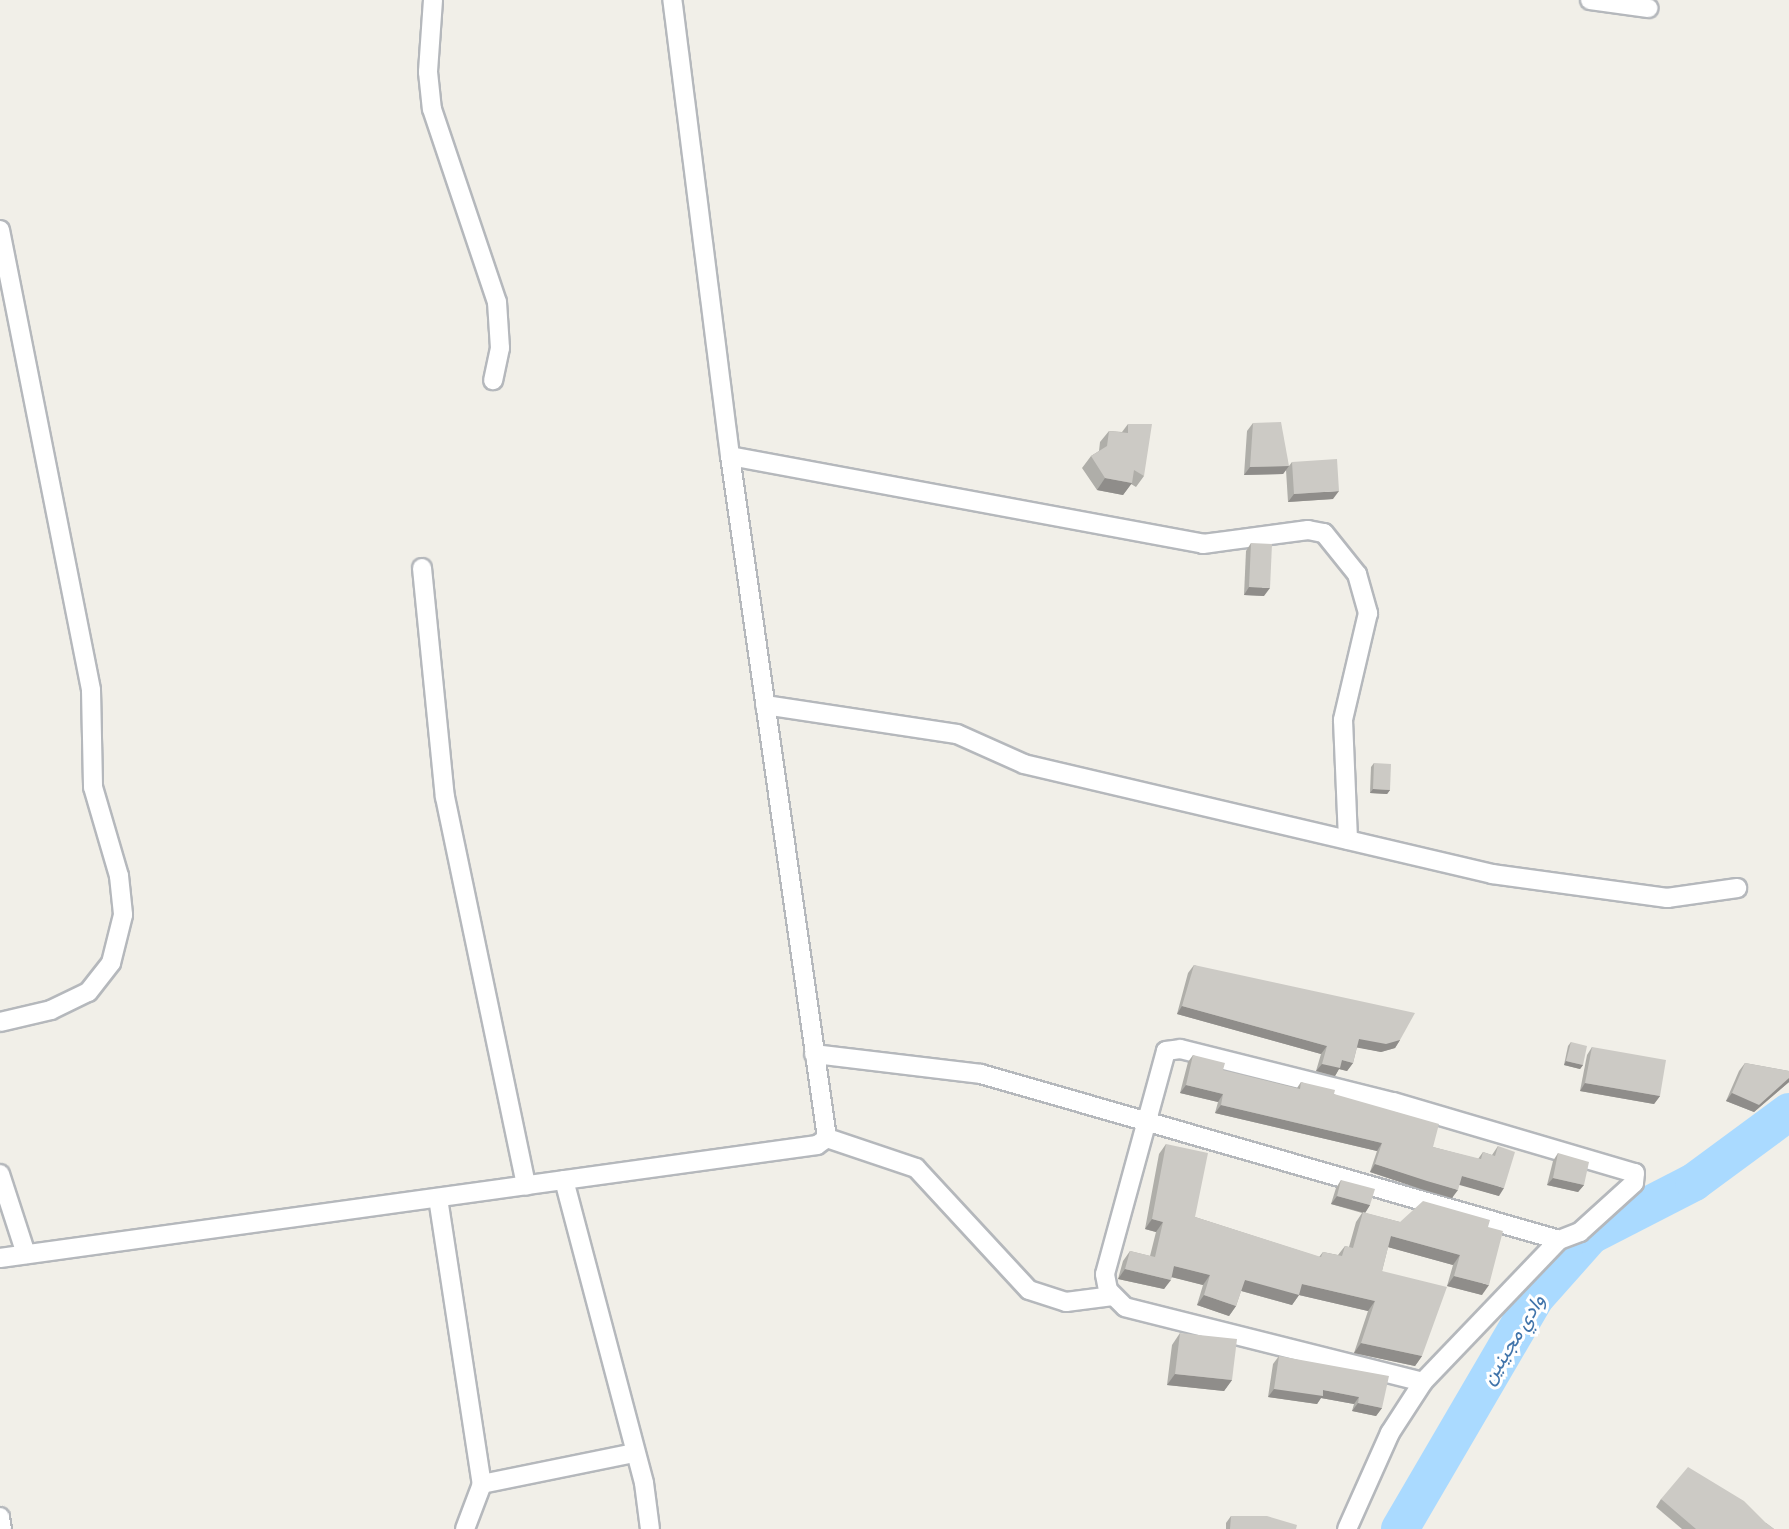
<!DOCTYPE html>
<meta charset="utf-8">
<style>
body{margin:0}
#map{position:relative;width:1789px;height:1529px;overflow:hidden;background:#f1efe8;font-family:Barlow,Vazirmatn,sans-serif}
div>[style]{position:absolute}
.river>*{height:38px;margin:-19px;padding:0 19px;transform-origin:19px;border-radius:19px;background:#aadaff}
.roads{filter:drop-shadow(2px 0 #b5b8bc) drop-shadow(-2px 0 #b5b8bc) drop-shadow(0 2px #b5b8bc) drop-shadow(0 -2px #b5b8bc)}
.street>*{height:18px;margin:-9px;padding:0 9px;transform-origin:9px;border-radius:9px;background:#fff}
.wall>*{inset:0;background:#afaea9}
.shaded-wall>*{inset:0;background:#8f8d8a}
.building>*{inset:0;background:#cccac5}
span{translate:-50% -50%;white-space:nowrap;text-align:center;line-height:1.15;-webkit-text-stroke:6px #fff;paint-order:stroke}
.water-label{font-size:20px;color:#4174aa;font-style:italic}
</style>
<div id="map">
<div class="river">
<div style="left:1400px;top:1529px;width:268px;rotate:-59.7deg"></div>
<div style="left:1535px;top:1298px;width:84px;rotate:-48.4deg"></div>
<div style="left:1591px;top:1235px;width:116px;rotate:-27.2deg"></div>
<div style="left:1694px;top:1182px;width:118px;rotate:-36.4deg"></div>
</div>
<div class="roads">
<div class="street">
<div style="left:433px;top:0;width:72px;rotate:94deg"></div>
<div style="left:428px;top:72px;width:37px;rotate:84deg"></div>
<div style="left:432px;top:109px;width:204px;rotate:71.4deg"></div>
<div style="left:497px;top:302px;width:46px;rotate:86.3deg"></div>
<div style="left:500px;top:348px;width:33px;rotate:102deg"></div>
<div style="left:1590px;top:0;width:59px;rotate:7.9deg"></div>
<div style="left:0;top:230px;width:469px;rotate:78.8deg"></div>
<div style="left:91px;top:690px;width:97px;rotate:88.8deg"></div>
<div style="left:93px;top:787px;width:93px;rotate:73.7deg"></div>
<div style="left:119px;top:876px;width:39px;rotate:84deg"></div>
<div style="left:123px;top:915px;width:49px;rotate:104deg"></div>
<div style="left:111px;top:963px;width:37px;rotate:128deg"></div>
<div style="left:88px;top:992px;width:41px;rotate:154.1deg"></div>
<div style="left:51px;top:1010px;width:52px;rotate:166.8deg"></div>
<div style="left:730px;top:456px;width:481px;rotate:10.5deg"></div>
<div style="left:1203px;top:544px;width:106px;rotate:-7.6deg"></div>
<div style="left:1308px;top:530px;width:16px;rotate:11deg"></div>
<div style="left:1324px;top:533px;width:53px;rotate:51.2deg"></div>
<div style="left:1357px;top:574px;width:41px;rotate:74.2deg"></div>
<div style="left:1368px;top:613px;width:110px;rotate:103.2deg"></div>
<div style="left:1343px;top:720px;width:120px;rotate:87.6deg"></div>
<div style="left:422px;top:568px;width:230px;rotate:84.3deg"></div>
<div style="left:445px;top:797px;width:397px;rotate:78.2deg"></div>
<div style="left:765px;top:705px;width:194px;rotate:8.6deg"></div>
<div style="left:957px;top:734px;width:73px;rotate:24.1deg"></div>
<div style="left:1024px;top:764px;width:481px;rotate:13.2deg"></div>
<div style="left:1492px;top:874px;width:177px;rotate:7.8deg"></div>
<div style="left:1667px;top:898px;width:71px;rotate:-8.1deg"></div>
<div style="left:814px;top:1054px;width:168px;rotate:6.8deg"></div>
<div style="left:981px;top:1074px;width:601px;rotate:16.02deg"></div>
<div style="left:1559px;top:1240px;width:197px;rotate:133.8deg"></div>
<div style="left:1423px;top:1382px;width:61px;rotate:122.9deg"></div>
<div style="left:1390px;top:1433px;width:105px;rotate:114.1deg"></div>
<div style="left:827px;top:1138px;width:94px;rotate:18.6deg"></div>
<div style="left:916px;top:1168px;width:166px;rotate:47.2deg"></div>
<div style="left:1029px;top:1290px;width:39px;rotate:18deg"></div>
<div style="left:1066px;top:1302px;width:47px;rotate:-7.3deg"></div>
<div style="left:0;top:1174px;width:84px;rotate:72deg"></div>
<div style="left:564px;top:1180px;width:313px;rotate:75.2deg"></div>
<div style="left:644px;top:1483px;width:46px;rotate:82.6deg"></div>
<div style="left:438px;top:1198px;width:289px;rotate:81.3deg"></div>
<div style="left:482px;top:1484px;width:48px;rotate:110.7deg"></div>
<div style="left:0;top:1258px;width:825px;rotate:-7.87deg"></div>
<div style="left:817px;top:1145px;width:12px;rotate:-35deg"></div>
<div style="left:827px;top:1138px;width:689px;rotate:-98.09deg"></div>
<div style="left:730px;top:456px;width:460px;rotate:-97.2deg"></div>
<div style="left:1423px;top:1382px;width:307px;rotate:-165.9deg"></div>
<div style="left:1125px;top:1307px;width:24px;rotate:-135deg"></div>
<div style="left:1108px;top:1290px;width:16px;rotate:-101deg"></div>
<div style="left:1105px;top:1274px;width:231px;rotate:-74.7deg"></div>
<div style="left:1166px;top:1051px;width:14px;rotate:-8deg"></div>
<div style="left:1180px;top:1049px;width:219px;rotate:14deg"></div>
<div style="left:1393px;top:1102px;width:252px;rotate:16.4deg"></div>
<div style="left:1635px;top:1173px;width:10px;rotate:96deg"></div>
<div style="left:1634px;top:1183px;width:73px;rotate:137.8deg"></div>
<div style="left:1580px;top:1232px;width:22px;rotate:159deg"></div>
<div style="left:482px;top:1484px;width:155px;rotate:-11.5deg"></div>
<div style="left:0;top:1517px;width:12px;rotate:81deg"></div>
</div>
</div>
<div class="wall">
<div style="clip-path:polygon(1253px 423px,1289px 466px,1292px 462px,1333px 499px,1288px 502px,1286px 470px,1283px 474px,1244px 475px,1247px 431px)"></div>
<div style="clip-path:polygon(1128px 424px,1144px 476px,1136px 487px,1131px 484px,1123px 495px,1097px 490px,1082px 468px,1091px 456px,1099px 451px,1100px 442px,1109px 431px,1122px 432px)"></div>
<div style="clip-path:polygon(1251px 543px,1264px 596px,1244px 595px,1246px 551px)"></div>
<div style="clip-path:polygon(1374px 763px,1390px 790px,1387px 794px,1370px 793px,1371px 767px)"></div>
<div style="clip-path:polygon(1194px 965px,1400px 1040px,1395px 1048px,1381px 1052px,1357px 1047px,1353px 1063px,1347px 1071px,1339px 1069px,1335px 1076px,1316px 1071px,1321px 1054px,1177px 1014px,1188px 973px)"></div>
<div style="clip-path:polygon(1571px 1042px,1583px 1065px,1580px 1069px,1564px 1065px,1568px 1046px)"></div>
<div style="clip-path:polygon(1592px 1047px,1660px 1096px,1654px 1104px,1580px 1091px,1587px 1055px)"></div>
<div style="clip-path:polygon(1193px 1055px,1223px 1070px,1297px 1088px,1301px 1082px,1334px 1094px,1433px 1147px,1478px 1159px,1483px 1152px,1492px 1155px,1498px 1146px,1499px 1196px,1459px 1184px,1452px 1198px,1421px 1189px,1370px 1172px,1377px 1151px,1215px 1113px,1218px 1102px,1180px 1093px,1188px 1062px)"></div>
<div style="clip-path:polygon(1745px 1063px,1789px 1071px,1789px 1082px,1754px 1112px,1726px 1101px,1739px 1071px)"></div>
<div style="clip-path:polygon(1166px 1144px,1195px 1217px,1319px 1257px,1323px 1252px,1338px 1255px,1345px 1246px,1349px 1247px,1356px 1222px,1362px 1213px,1331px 1204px,1336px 1188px,1341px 1180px,1370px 1205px,1365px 1213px,1400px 1222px,1488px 1227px,1482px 1295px,1447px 1286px,1453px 1265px,1388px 1247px,1382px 1271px,1422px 1356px,1415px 1366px,1354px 1353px,1368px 1311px,1299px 1295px,1292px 1305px,1241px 1291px,1236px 1306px,1229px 1316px,1197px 1305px,1203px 1285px,1172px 1277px,1164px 1289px,1118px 1279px,1123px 1261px,1130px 1251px,1150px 1256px,1156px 1232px,1145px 1229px,1159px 1154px)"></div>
<div style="clip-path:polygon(1558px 1153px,1584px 1185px,1578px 1192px,1547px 1185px,1553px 1161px)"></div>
<div style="clip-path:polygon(1180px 1333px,1232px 1380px,1224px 1391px,1167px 1385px,1172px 1345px)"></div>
<div style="clip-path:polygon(1279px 1356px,1382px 1408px,1376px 1416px,1352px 1411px,1354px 1404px,1321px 1398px,1317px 1404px,1268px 1397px,1273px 1364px)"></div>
<div style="clip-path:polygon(1661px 1499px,1766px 1523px,1774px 1529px,1682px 1529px,1656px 1507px)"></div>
<div style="clip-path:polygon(1231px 1516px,1296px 1529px,1226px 1529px,1226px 1523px)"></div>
</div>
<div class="shaded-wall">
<div style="clip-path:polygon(1289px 466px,1283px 474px,1244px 475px,1250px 467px)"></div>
<div style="clip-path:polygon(1105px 478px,1132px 483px,1123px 495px,1097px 490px)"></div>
<div style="clip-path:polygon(1339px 491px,1333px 499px,1288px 502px,1294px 494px)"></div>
<div style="clip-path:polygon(1249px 587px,1270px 588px,1264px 596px,1244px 595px)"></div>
<div style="clip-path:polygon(1373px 789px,1390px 790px,1387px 794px,1370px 793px)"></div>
<div style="clip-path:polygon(1182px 1006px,1327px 1046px,1321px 1054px,1177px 1014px)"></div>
<div style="clip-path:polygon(1359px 1039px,1400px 1040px,1395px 1048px,1381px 1052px,1354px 1047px)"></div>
<div style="clip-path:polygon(1342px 1060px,1353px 1063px,1347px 1071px,1339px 1069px,1335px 1076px,1316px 1071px,1322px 1064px)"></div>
<div style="clip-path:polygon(1566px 1061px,1583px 1065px,1580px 1069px,1564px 1065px)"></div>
<div style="clip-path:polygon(1789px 1078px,1789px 1082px,1754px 1112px,1726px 1101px,1732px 1093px)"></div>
<div style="clip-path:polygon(1585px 1083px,1660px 1096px,1654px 1104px,1580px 1091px)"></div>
<div style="clip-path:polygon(1186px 1085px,1223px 1094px,1218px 1102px,1180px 1093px)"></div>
<div style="clip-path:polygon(1221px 1105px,1382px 1143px,1377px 1151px,1215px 1113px)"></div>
<div style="clip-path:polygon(1375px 1164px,1458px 1190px,1452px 1198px,1421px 1189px,1370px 1172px)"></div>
<div style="clip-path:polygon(1462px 1176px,1504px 1188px,1499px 1196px,1456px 1184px)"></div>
<div style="clip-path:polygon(1553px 1178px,1584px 1185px,1578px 1192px,1547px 1185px)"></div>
<div style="clip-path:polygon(1337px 1196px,1370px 1205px,1365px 1213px,1331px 1204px)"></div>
<div style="clip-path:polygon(1152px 1219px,1163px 1222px,1156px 1232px,1145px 1229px)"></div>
<div style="clip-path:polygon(1391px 1236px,1460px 1255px,1453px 1265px,1384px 1246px)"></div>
<div style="clip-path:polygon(1174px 1266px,1210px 1275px,1203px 1285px,1167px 1276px)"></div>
<div style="clip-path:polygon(1125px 1269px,1171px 1280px,1164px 1289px,1118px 1279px)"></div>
<div style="clip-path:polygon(1454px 1276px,1489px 1285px,1482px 1295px,1447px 1286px)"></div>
<div style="clip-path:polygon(1245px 1280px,1302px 1284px,1375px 1301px,1368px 1311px,1299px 1295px,1292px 1305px,1238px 1290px)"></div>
<div style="clip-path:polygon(1204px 1295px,1236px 1306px,1229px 1316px,1197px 1305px)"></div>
<div style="clip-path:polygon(1361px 1343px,1422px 1356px,1415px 1366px,1354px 1353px)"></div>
<div style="clip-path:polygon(1175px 1374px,1232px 1380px,1224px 1391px,1167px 1385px)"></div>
<div style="clip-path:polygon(1274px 1389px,1323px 1390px,1359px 1397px,1354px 1404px,1321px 1398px,1317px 1404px,1268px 1397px)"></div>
<div style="clip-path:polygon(1358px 1403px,1382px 1408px,1376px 1416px,1352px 1411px)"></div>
</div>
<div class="building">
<div style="clip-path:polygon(1281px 422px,1289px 466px,1250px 467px,1253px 423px)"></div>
<div style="clip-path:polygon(1128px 424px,1152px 424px,1144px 476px,1134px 470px,1132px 483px,1105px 478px,1091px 456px,1107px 446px,1109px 431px,1128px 433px)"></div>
<div style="clip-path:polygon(1337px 459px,1339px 491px,1294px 494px,1292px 462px)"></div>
<div style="clip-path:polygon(1251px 543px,1272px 544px,1270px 588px,1249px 587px)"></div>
<div style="clip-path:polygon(1374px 763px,1391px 764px,1390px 790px,1373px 789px)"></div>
<div style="clip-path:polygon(1194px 965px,1415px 1013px,1400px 1040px,1386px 1044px,1359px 1039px,1353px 1063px,1342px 1060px,1340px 1068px,1322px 1064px,1327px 1046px,1182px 1006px)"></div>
<div style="clip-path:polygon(1571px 1042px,1587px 1046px,1583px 1065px,1566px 1061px)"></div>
<div style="clip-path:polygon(1592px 1047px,1666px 1060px,1660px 1096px,1585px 1083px)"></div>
<div style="clip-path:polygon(1193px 1055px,1225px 1063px,1223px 1070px,1300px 1089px,1301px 1082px,1335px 1090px,1334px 1094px,1439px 1124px,1433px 1147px,1481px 1159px,1483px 1152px,1495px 1156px,1498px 1146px,1515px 1152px,1504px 1188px,1462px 1176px,1458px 1190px,1427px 1181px,1375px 1164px,1382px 1143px,1221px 1105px,1223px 1094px,1186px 1085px)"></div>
<div style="clip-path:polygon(1745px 1063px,1789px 1071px,1789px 1078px,1759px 1105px,1732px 1093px)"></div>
<div style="clip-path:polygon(1166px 1144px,1208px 1153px,1195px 1217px,1321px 1257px,1323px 1252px,1342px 1256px,1345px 1246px,1353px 1248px,1363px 1212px,1400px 1222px,1423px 1201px,1490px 1220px,1488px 1227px,1503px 1231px,1489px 1285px,1454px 1276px,1460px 1255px,1391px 1236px,1382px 1271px,1447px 1287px,1422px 1356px,1361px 1343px,1375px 1301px,1302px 1284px,1299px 1295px,1245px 1280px,1236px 1306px,1204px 1295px,1210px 1275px,1174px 1266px,1171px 1280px,1125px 1269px,1130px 1251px,1155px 1257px,1163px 1222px,1152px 1219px)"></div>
<div style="clip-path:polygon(1558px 1153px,1589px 1162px,1584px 1185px,1553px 1178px)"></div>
<div style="clip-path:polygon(1341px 1180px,1375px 1189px,1370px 1205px,1337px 1196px)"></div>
<div style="clip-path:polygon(1180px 1333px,1237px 1339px,1232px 1380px,1175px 1374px)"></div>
<div style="clip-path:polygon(1279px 1356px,1389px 1376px,1382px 1408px,1358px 1403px,1359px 1397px,1323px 1390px,1323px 1396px,1274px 1389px)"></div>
<div style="clip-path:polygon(1688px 1467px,1744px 1501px,1766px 1523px,1774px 1529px,1696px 1529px,1661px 1499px)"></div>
<div style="clip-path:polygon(1231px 1516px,1267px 1516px,1297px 1525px,1296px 1529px,1230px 1529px)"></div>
</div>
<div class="water-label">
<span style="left:1512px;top:1339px;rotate:-58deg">وادي مجينين</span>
</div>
</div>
